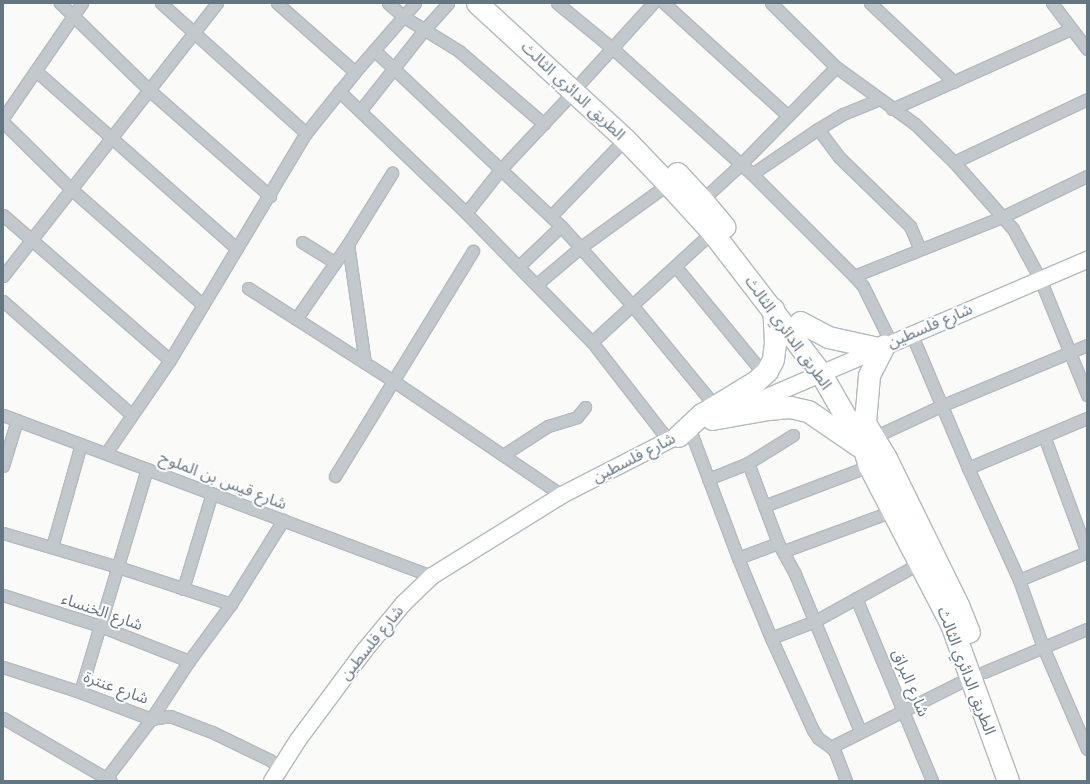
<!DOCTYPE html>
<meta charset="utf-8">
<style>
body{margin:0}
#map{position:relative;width:1090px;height:784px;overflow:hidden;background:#fafaf8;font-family:Jost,"Noto Sans Arabic",sans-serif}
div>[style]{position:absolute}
.roads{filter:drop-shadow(1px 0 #b3babf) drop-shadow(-1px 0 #b3babf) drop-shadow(0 1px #b3babf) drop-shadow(0 -1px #b3babf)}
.street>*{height:11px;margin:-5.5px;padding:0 5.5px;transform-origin:5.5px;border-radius:5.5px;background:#c3c8cc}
.secondary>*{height:16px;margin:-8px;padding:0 8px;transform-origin:8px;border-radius:8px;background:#fff}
.highway>*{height:21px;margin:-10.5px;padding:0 10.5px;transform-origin:10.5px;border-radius:10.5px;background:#fff}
span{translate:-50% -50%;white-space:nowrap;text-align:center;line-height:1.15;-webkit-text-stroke:4px #fff;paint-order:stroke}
.street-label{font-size:16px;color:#657683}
.frame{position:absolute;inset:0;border:4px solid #657683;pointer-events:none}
</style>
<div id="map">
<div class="roads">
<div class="street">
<div style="left:60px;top:3px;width:124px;rotate:44.3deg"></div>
<div style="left:149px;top:90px;width:161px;rotate:41.2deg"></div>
<div style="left:161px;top:3px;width:195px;rotate:41.9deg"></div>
<div style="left:277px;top:3px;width:104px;rotate:41.5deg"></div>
<div style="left:388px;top:3px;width:21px;rotate:41deg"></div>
<div style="left:404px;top:17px;width:65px;rotate:31.7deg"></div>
<div style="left:459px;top:51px;width:112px;rotate:40.7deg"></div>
<div style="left:557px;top:3px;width:71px;rotate:39.3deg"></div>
<div style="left:612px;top:48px;width:188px;rotate:42deg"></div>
<div style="left:752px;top:174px;width:144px;rotate:45deg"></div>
<div style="left:854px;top:276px;width:13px;rotate:48deg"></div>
<div style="left:863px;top:286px;width:64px;rotate:63.8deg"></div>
<div style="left:664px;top:3px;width:166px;rotate:42.3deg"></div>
<div style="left:771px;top:3px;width:91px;rotate:44.6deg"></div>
<div style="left:836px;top:67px;width:97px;rotate:35.8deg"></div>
<div style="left:915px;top:124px;width:54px;rotate:44.3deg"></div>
<div style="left:954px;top:162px;width:89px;rotate:48.6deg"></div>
<div style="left:1013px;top:229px;width:57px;rotate:61.6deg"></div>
<div style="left:1040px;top:279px;width:125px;rotate:67.9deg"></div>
<div style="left:870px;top:3px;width:115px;rotate:43.2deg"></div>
<div style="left:1052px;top:3px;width:58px;rotate:52.7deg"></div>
<div style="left:374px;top:50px;width:257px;rotate:43.3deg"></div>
<div style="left:561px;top:226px;width:106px;rotate:48.1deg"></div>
<div style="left:632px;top:305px;width:131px;rotate:50.6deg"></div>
<div style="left:36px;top:71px;width:268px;rotate:41.5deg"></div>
<div style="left:582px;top:81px;width:105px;rotate:-47.7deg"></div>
<div style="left:339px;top:91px;width:176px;rotate:43.8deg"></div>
<div style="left:466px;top:213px;width:180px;rotate:45.7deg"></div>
<div style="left:592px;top:342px;width:124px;rotate:52.2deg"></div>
<div style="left:892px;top:109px;width:196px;rotate:-24.1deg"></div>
<div style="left:360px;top:111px;width:103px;rotate:-51.7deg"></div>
<div style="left:424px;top:30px;width:36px;rotate:-48deg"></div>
<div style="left:3px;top:118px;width:140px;rotate:-55.5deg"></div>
<div style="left:3px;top:122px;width:94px;rotate:44.6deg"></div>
<div style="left:70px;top:188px;width:177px;rotate:41.3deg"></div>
<div style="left:818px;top:129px;width:29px;rotate:-31deg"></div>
<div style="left:843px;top:114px;width:40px;rotate:-22deg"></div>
<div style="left:954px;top:162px;width:147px;rotate:-25.3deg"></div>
<div style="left:752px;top:174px;width:80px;rotate:-34.3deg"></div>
<div style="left:818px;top:129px;width:35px;rotate:53deg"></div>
<div style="left:839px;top:157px;width:99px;rotate:44.2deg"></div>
<div style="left:910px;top:226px;width:25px;rotate:67deg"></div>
<div style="left:702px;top:200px;width:52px;rotate:-42.6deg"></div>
<div style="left:740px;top:165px;width:137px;rotate:-45.6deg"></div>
<div style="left:466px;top:213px;width:55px;rotate:-51.7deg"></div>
<div style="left:500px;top:170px;width:108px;rotate:-46.9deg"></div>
<div style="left:3px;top:215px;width:221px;rotate:41deg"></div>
<div style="left:551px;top:216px;width:107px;rotate:-46.1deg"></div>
<div style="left:302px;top:242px;width:39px;rotate:32deg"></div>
<div style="left:348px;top:244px;width:120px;rotate:81.9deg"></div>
<div style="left:519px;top:266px;width:58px;rotate:-43.6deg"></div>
<div style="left:676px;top:267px;width:139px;rotate:50.6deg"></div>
<div style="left:3px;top:276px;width:347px;rotate:-51.9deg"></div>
<div style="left:854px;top:276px;width:159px;rotate:-21.7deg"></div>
<div style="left:1002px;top:217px;width:94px;rotate:-25.8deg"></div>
<div style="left:537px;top:284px;width:57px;rotate:-40.1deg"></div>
<div style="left:581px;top:247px;width:107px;rotate:-35.9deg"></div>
<div style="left:248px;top:288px;width:171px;rotate:32.6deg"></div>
<div style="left:392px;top:380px;width:205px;rotate:34.1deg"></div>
<div style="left:3px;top:301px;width:172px;rotate:41.5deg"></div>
<div style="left:296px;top:319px;width:91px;rotate:-55.3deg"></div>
<div style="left:348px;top:244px;width:84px;rotate:-58.2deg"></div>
<div style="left:911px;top:333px;width:147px;rotate:67.1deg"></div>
<div style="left:968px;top:468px;width:123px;rotate:65.5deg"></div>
<div style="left:1019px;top:580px;width:71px;rotate:70.3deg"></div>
<div style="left:1043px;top:647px;width:111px;rotate:66.7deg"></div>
<div style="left:592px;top:342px;width:163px;rotate:-42.5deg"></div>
<div style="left:3px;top:415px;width:458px;rotate:20.6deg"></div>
<div style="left:690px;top:430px;width:137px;rotate:69.4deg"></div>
<div style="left:738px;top:558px;width:87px;rotate:67.6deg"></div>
<div style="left:771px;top:638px;width:101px;rotate:65.5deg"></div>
<div style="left:813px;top:730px;width:9px;rotate:58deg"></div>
<div style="left:818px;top:738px;width:16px;rotate:35deg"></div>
<div style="left:831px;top:747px;width:6px;rotate:51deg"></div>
<div style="left:835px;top:752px;width:31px;rotate:69deg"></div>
<div style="left:1044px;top:436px;width:124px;rotate:69.7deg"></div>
<div style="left:874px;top:437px;width:76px;rotate:-24.9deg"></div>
<div style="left:943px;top:405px;width:156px;rotate:-22.6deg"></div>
<div style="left:106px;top:453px;width:113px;rotate:-55.5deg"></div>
<div style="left:170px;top:360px;width:265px;rotate:-59.1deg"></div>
<div style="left:306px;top:133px;width:78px;rotate:-51.2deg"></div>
<div style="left:355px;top:72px;width:91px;rotate:-49deg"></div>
<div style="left:503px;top:455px;width:54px;rotate:-32.8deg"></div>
<div style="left:548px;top:426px;width:30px;rotate:-17deg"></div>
<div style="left:577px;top:417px;width:13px;rotate:-51deg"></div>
<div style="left:748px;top:463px;width:53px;rotate:-31.9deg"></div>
<div style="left:3px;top:466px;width:48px;rotate:-73.1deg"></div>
<div style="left:968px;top:468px;width:129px;rotate:-22.8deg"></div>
<div style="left:335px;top:476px;width:264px;rotate:-58.5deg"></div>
<div style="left:708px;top:479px;width:43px;rotate:-21.8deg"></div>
<div style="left:748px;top:463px;width:85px;rotate:69.4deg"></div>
<div style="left:778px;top:543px;width:35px;rotate:61deg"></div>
<div style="left:795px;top:574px;width:170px;rotate:67.5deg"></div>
<div style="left:764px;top:506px;width:112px;rotate:-20.9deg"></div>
<div style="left:3px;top:533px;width:120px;rotate:16.5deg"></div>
<div style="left:118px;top:567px;width:119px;rotate:18.1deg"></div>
<div style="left:52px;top:547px;width:107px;rotate:-74.3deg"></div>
<div style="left:784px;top:551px;width:116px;rotate:-20.2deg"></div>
<div style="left:738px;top:558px;width:43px;rotate:-20.6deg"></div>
<div style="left:1019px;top:580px;width:74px;rotate:-22.4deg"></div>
<div style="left:183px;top:589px;width:100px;rotate:-73.2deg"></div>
<div style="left:3px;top:595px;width:102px;rotate:17.7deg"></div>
<div style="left:100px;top:626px;width:96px;rotate:21.5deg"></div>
<div style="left:856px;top:598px;width:198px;rotate:67.4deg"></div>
<div style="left:771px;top:638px;width:47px;rotate:-21.1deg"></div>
<div style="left:815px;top:621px;width:120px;rotate:-28.9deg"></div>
<div style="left:3px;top:667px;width:81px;rotate:18deg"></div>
<div style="left:80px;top:692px;width:76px;rotate:20.8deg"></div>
<div style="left:151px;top:719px;width:19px;rotate:-9deg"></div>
<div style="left:170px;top:716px;width:45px;rotate:20.9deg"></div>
<div style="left:212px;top:732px;width:64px;rotate:25.8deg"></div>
<div style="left:270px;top:760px;width:14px;rotate:36deg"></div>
<div style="left:984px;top:672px;width:112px;rotate:-22.7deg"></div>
<div style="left:80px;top:692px;width:233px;rotate:-73.3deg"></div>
<div style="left:3px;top:718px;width:125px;rotate:30.3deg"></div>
<div style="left:831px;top:747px;width:157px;rotate:-26.6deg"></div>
<div style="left:104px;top:781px;width:78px;rotate:-52.8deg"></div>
<div style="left:151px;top:719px;width:69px;rotate:-56.8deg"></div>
<div style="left:189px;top:661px;width:71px;rotate:-53.6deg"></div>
<div style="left:231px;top:604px;width:99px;rotate:-58.2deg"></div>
</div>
<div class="secondary">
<div style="left:739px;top:409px;width:379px;rotate:-23.2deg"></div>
<div style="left:272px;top:781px;width:49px;rotate:-57.6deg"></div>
<div style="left:298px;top:740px;width:111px;rotate:-53.4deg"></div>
<div style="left:364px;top:651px;width:61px;rotate:-50.3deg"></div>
<div style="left:403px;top:604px;width:40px;rotate:-44deg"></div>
<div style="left:432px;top:576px;width:153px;rotate:-31.9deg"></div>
<div style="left:562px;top:495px;width:143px;rotate:-27.1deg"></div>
</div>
<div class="highway">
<div style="left:477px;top:3px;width:201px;rotate:42.6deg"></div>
<div style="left:625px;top:139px;width:62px;rotate:46.3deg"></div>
<div style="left:668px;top:184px;width:65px;rotate:47.5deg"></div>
<div style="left:712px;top:232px;width:177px;rotate:52.4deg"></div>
<div style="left:820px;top:372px;width:89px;rotate:60.3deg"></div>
<div style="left:864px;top:449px;width:18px;rotate:74deg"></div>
<div style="left:869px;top:466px;width:178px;rotate:62.6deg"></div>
<div style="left:951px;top:624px;width:167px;rotate:70deg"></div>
<div style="left:677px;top:173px;width:37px;rotate:47deg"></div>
<div style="left:702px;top:200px;width:35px;rotate:50deg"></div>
<div style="left:800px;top:322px;width:32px;rotate:28deg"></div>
<div style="left:828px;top:337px;width:51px;rotate:12.4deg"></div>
<div style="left:862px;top:418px;width:47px;rotate:59deg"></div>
<div style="left:886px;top:458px;width:164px;rotate:63.9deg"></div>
<div style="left:958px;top:605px;width:29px;rotate:68deg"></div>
<div style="left:712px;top:419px;width:57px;rotate:-10.1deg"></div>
<div style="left:768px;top:409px;width:22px;rotate:-5deg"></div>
<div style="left:790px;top:407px;width:18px;rotate:13deg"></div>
<div style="left:808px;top:411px;width:62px;rotate:34.5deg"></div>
<div style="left:865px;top:422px;width:47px;rotate:-85.1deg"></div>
<div style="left:869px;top:375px;width:33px;rotate:-63deg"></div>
<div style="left:678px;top:436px;width:33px;rotate:-43deg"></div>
<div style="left:702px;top:414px;width:63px;rotate:-31.4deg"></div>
<div style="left:756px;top:381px;width:15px;rotate:-42deg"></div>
<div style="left:767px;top:371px;width:13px;rotate:-63deg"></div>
<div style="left:773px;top:359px;width:17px;rotate:-83deg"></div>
<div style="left:775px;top:342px;width:33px;rotate:-93deg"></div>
</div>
</div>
<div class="street-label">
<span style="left:573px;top:91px;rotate:43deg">الطريق الدائري الثالث</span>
<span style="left:930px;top:326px;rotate:-23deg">شارع فلسطين</span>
<span style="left:788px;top:333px;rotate:54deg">الطريق الدائري الثالث</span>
<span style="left:634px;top:458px;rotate:-27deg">شارع فلسطين</span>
<span style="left:223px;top:481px;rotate:21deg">شارع قيس بن الملوح</span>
<span style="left:102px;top:612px;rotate:19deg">شارع الخنساء</span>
<span style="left:372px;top:643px;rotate:-51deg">شارع فلسطين</span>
<span style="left:966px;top:671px;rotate:69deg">الطريق الدائري الثالث</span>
<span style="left:910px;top:683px;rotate:67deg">شارع البراق</span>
<span style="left:116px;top:688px;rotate:20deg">شارع عنترة</span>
</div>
<div class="frame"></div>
</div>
